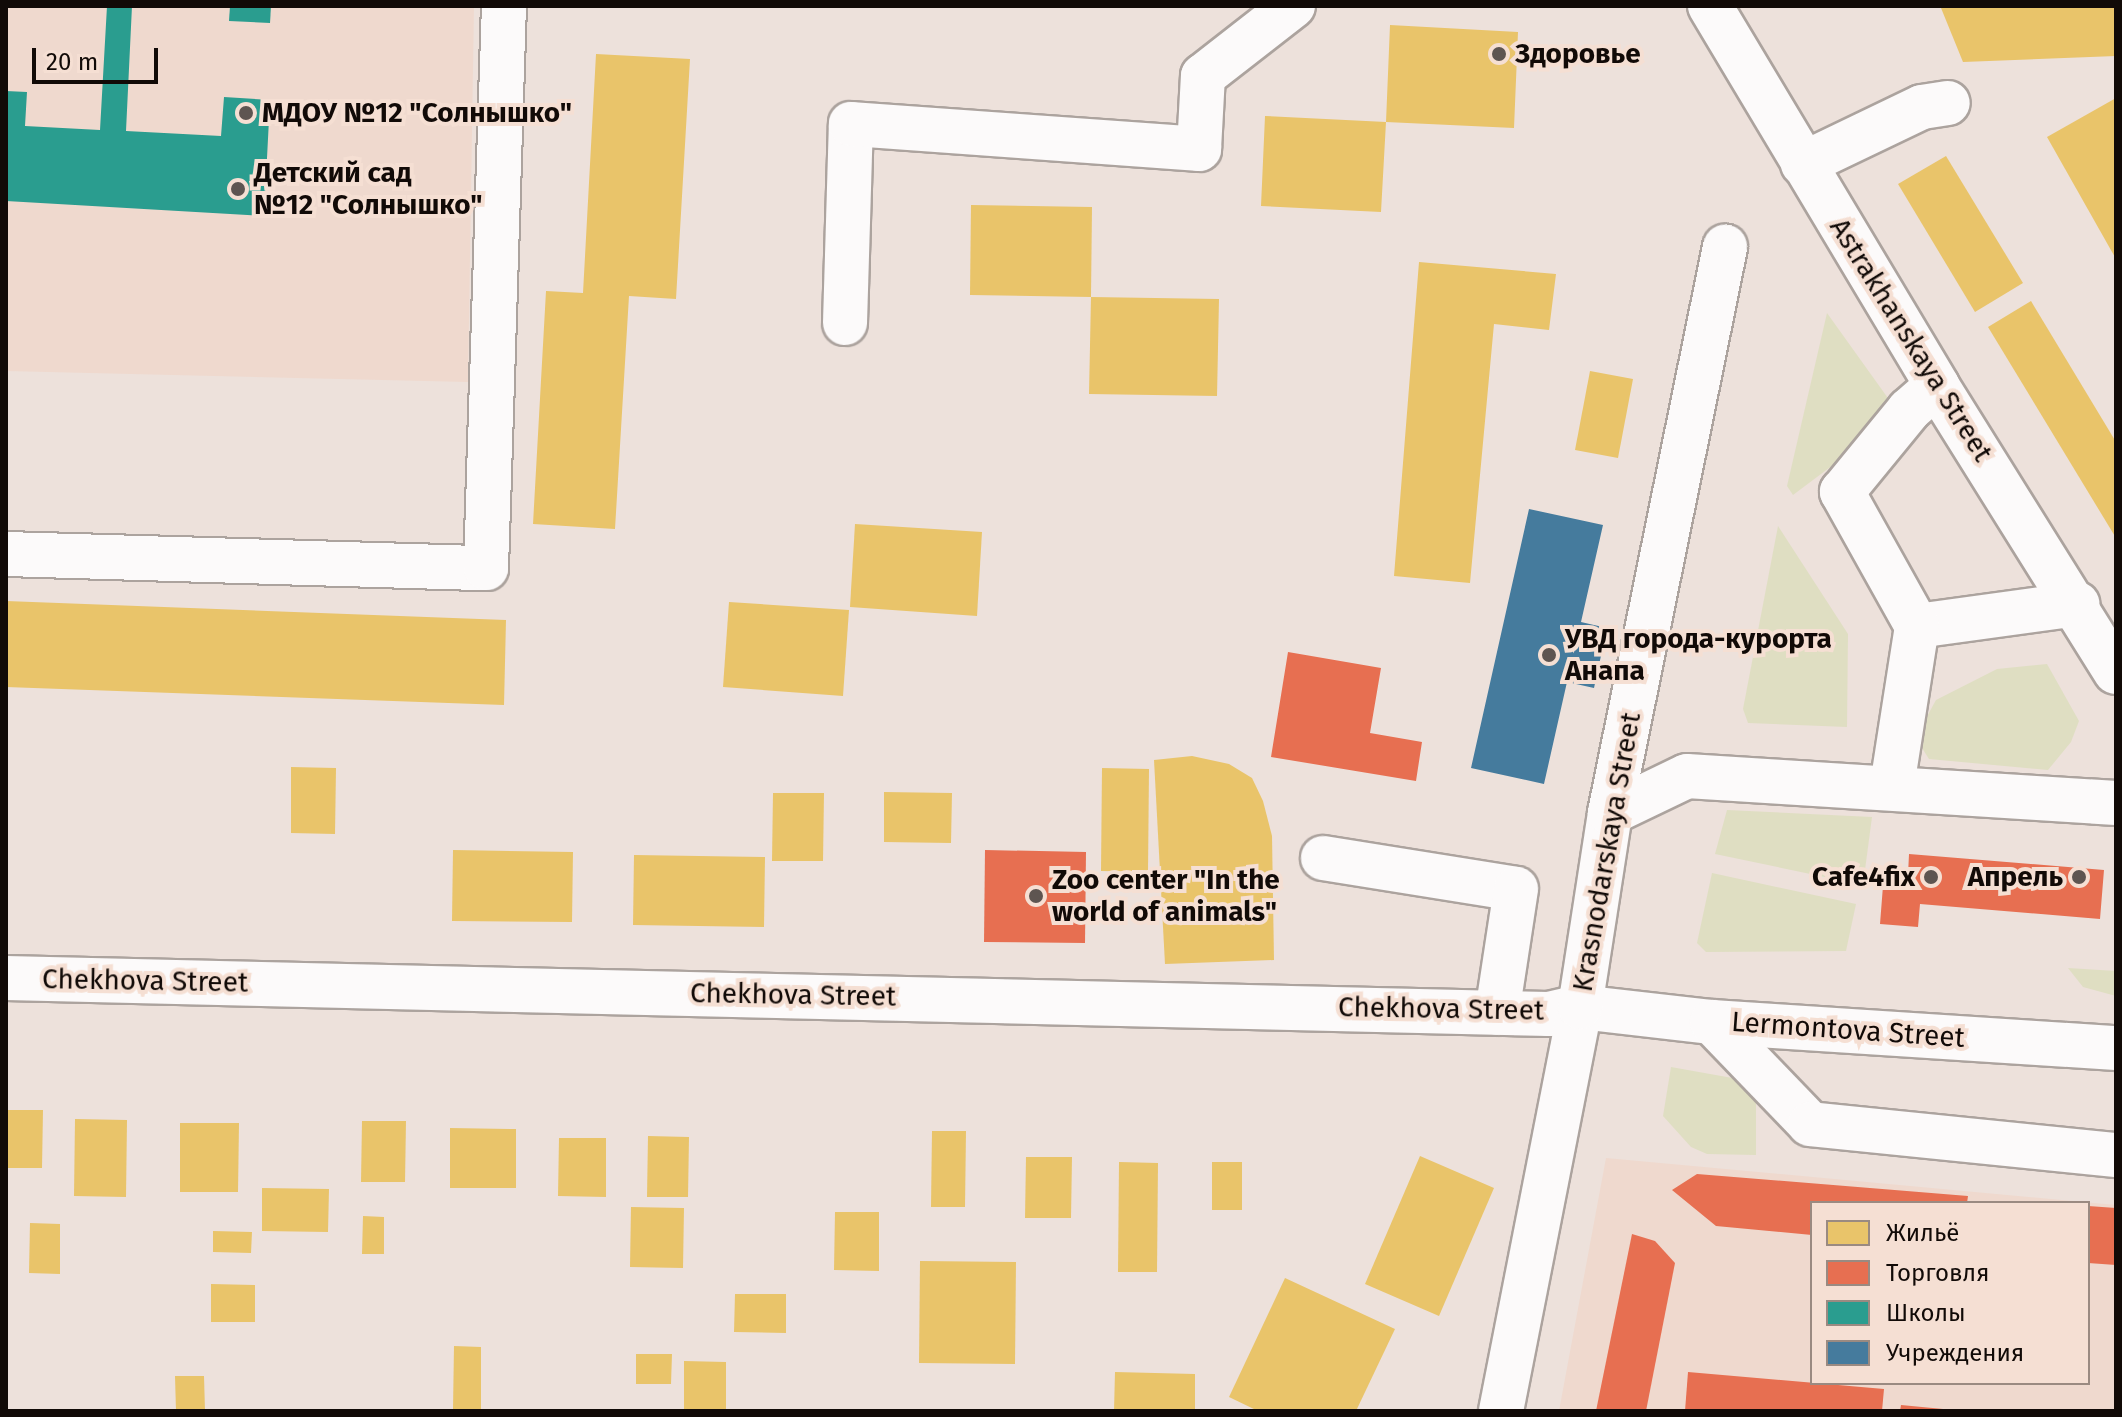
<!DOCTYPE html>
<meta charset="utf-8">
<style>
body{margin:0}
#map{position:relative;width:2122px;height:1417px;overflow:hidden;background:#ede1db;font-family:"Fira Sans",sans-serif}
div>[style]{position:absolute}
.built>*{inset:0;background:#efd9ce}
.green>*{inset:0;background:#dfdec2}
.homes>*{inset:0;background:#e9c46a}
.shops>*{inset:0;background:#e76f51}
.schools>*{inset:0;background:#2a9d8f}
.public>*{inset:0;background:#457b9d}
.roads{filter:drop-shadow(2px 0 #aca39e) drop-shadow(-2px 0 #aca39e) drop-shadow(0 2px #aca39e) drop-shadow(0 -2px #aca39e)}
.minor>*{height:44px;margin:-22px;padding:0 22px;transform-origin:22px;border-radius:22px;background:#fcfafa}
.dots>*{width:22px;height:22px;translate:-50% -50%;box-sizing:border-box;border:4px solid #f5dfd3;border-radius:50%}
span{translate:-50% -50%;white-space:nowrap;text-align:center;line-height:1.15;-webkit-text-stroke:8px #f5dfd3;paint-order:stroke}
.poi-label{font-size:28px;color:#110a07;font-weight:700}
.left{translate:0 -50%;text-align:left}
.right{translate:-100% -50%;text-align:right}
.street-label{font-size:28px;color:#110a07}
.frame{position:absolute;inset:0;border:8px solid #110a07;pointer-events:none}
.legend{position:absolute;left:1810px;top:1201px;width:280px;height:184px;box-sizing:border-box;background:#f5dfd3;border:2px solid #9a8a81;margin:0;padding:10px 14px;list-style:none;font-size:24px;color:#110a07}
.legend li{display:flex;align-items:center;gap:16px;height:40px}
.legend b{width:40px;border:2px solid #9a8a81}
.scale{position:absolute;left:32px;top:48px;width:126px;height:36px;box-sizing:border-box;border:4px solid #110a07;border-top:0;padding-left:10px;font-size:24px;line-height:28px;white-space:nowrap;color:#110a07;-webkit-text-stroke:6px #f5dfd3;paint-order:stroke}
</style>
<div id="map">
<div class="built">
<div style="clip-path:polygon(6px 6px,474px 6px,468px 382px,6px 371px)"></div>
<div style="clip-path:polygon(evenodd,1606px 1158px,2116px 1205px,2116px 1411px,1559px 1411px,1606px 1158px,1812px 1203px,2088px 1203px,2088px 1383px,1812px 1383px,1812px 1203px)"></div>
</div>
<div class="green">
<div style="clip-path:polygon(1827px 313px,1890px 401px,1873px 435px,1793px 495px,1787px 486px)"></div>
<div style="clip-path:polygon(1778px 526px,1848px 634px,1847px 727px,1748px 723px,1743px 709px)"></div>
<div style="clip-path:polygon(2047px 664px,2079px 721px,2071px 742px,2048px 770px,1929px 759px,1922px 748px,1925px 720px,1936px 700px,1997px 669px)"></div>
<div style="clip-path:polygon(1727px 810px,1872px 817px,1863px 885px,1715px 854px)"></div>
<div style="clip-path:polygon(1712px 873px,1856px 904px,1846px 951px,1706px 952px,1697px 943px)"></div>
<div style="clip-path:polygon(2068px 968px,2116px 971px,2116px 996px,2083px 987px)"></div>
<div style="clip-path:polygon(1671px 1067px,1738px 1079px,1756px 1100px,1756px 1155px,1707px 1154px,1691px 1147px,1663px 1116px)"></div>
</div>
<div class="homes">
<div style="clip-path:polygon(2116px 6px,2116px 56px,1963px 62px,1941px 8px)"></div>
<div style="clip-path:polygon(1390px 25px,1518px 32px,1514px 128px,1386px 122px,1381px 212px,1261px 206px,1265px 116px,1386px 122px)"></div>
<div style="clip-path:polygon(596px 54px,690px 59px,676px 299px,629px 296px,615px 529px,533px 524px,546px 291px,583px 293px)"></div>
<div style="clip-path:polygon(2116px 98px,2116px 259px,2047px 137px)"></div>
<div style="clip-path:polygon(1946px 156px,2023px 283px,1975px 312px,1898px 184px)"></div>
<div style="clip-path:polygon(971px 205px,1092px 207px,1091px 297px,970px 295px)"></div>
<div style="clip-path:polygon(1419px 262px,1556px 274px,1549px 330px,1494px 324px,1470px 583px,1394px 576px)"></div>
<div style="clip-path:polygon(1091px 297px,1219px 299px,1217px 396px,1089px 394px)"></div>
<div style="clip-path:polygon(2031px 301px,2116px 442px,2116px 538px,1988px 327px)"></div>
<div style="clip-path:polygon(1590px 371px,1633px 379px,1618px 458px,1575px 450px)"></div>
<div style="clip-path:polygon(855px 524px,982px 532px,977px 616px,850px 607px)"></div>
<div style="clip-path:polygon(6px 601px,506px 620px,504px 705px,6px 687px)"></div>
<div style="clip-path:polygon(729px 602px,849px 610px,843px 696px,723px 687px)"></div>
<div style="clip-path:polygon(1192px 756px,1229px 764px,1252px 778px,1263px 801px,1272px 836px,1274px 960px,1165px 964px,1154px 760px)"></div>
<div style="clip-path:polygon(291px 767px,336px 768px,335px 834px,291px 833px)"></div>
<div style="clip-path:polygon(1102px 768px,1149px 769px,1148px 872px,1101px 871px)"></div>
<div style="clip-path:polygon(884px 792px,952px 793px,951px 843px,884px 842px)"></div>
<div style="clip-path:polygon(773px 793px,824px 793px,823px 861px,772px 861px)"></div>
<div style="clip-path:polygon(453px 850px,573px 852px,572px 922px,452px 921px)"></div>
<div style="clip-path:polygon(634px 855px,765px 857px,764px 927px,633px 925px)"></div>
<div style="clip-path:polygon(6px 1110px,43px 1110px,42px 1168px,6px 1168px)"></div>
<div style="clip-path:polygon(75px 1119px,127px 1120px,126px 1197px,74px 1196px)"></div>
<div style="clip-path:polygon(362px 1121px,406px 1121px,405px 1182px,361px 1182px)"></div>
<div style="clip-path:polygon(180px 1123px,239px 1123px,238px 1192px,180px 1192px)"></div>
<div style="clip-path:polygon(450px 1128px,516px 1129px,516px 1188px,450px 1188px)"></div>
<div style="clip-path:polygon(932px 1131px,966px 1131px,965px 1207px,931px 1207px)"></div>
<div style="clip-path:polygon(648px 1136px,689px 1137px,688px 1197px,647px 1197px)"></div>
<div style="clip-path:polygon(559px 1138px,606px 1138px,606px 1197px,558px 1196px)"></div>
<div style="clip-path:polygon(1420px 1156px,1494px 1188px,1439px 1316px,1365px 1284px)"></div>
<div style="clip-path:polygon(1026px 1157px,1072px 1157px,1071px 1218px,1025px 1218px)"></div>
<div style="clip-path:polygon(1119px 1162px,1158px 1163px,1157px 1272px,1118px 1272px)"></div>
<div style="clip-path:polygon(1212px 1162px,1242px 1162px,1242px 1210px,1212px 1210px)"></div>
<div style="clip-path:polygon(262px 1188px,329px 1189px,328px 1232px,262px 1231px)"></div>
<div style="clip-path:polygon(631px 1207px,684px 1208px,683px 1268px,630px 1267px)"></div>
<div style="clip-path:polygon(835px 1212px,879px 1212px,879px 1271px,834px 1270px)"></div>
<div style="clip-path:polygon(363px 1216px,384px 1217px,384px 1254px,362px 1254px)"></div>
<div style="clip-path:polygon(30px 1223px,60px 1224px,60px 1274px,29px 1273px)"></div>
<div style="clip-path:polygon(213px 1231px,252px 1232px,251px 1253px,213px 1252px)"></div>
<div style="clip-path:polygon(920px 1261px,1016px 1262px,1015px 1364px,919px 1363px)"></div>
<div style="clip-path:polygon(1285px 1278px,1395px 1329px,1356px 1411px,1258px 1411px,1229px 1397px)"></div>
<div style="clip-path:polygon(211px 1284px,255px 1285px,255px 1322px,211px 1322px)"></div>
<div style="clip-path:polygon(735px 1294px,786px 1294px,786px 1333px,734px 1332px)"></div>
<div style="clip-path:polygon(454px 1346px,481px 1347px,481px 1409px,453px 1409px)"></div>
<div style="clip-path:polygon(636px 1354px,672px 1354px,671px 1384px,636px 1384px)"></div>
<div style="clip-path:polygon(684px 1361px,726px 1362px,726px 1411px,684px 1411px)"></div>
<div style="clip-path:polygon(1115px 1372px,1195px 1374px,1195px 1411px,1114px 1411px)"></div>
<div style="clip-path:polygon(175px 1376px,204px 1376px,205px 1411px,176px 1411px)"></div>
</div>
<div class="shops">
<div style="clip-path:polygon(1288px 652px,1381px 668px,1370px 733px,1422px 742px,1416px 781px,1271px 757px)"></div>
<div style="clip-path:polygon(985px 850px,1086px 852px,1085px 943px,984px 942px)"></div>
<div style="clip-path:polygon(1909px 854px,2104px 870px,2100px 919px,1920px 904px,1918px 927px,1880px 924px,1884px 873px,1908px 875px)"></div>
<div style="clip-path:polygon(1697px 1174px,1968px 1196px,1967px 1203px,1812px 1203px,1812px 1235px,1716px 1226px,1672px 1190px)"></div>
<div style="clip-path:polygon(2088px 1206px,2116px 1208px,2116px 1265px,2088px 1263px)"></div>
<div style="clip-path:polygon(1632px 1234px,1655px 1241px,1675px 1263px,1646px 1411px,1596px 1411px)"></div>
<div style="clip-path:polygon(1688px 1372px,1884px 1389px,1882px 1411px,1685px 1411px)"></div>
<div style="clip-path:polygon(1901px 1405px,1943px 1409px,1943px 1411px,1900px 1411px)"></div>
</div>
<div class="schools">
<div style="clip-path:polygon(107px 6px,132px 6px,126px 131px,221px 136px,224px 97px,270px 100px,264px 216px,6px 201px,6px 91px,27px 92px,25px 126px,100px 130px)"></div>
<div style="clip-path:polygon(230px 6px,271px 6px,270px 23px,229px 21px)"></div>
</div>
<div class="public">
<div style="clip-path:polygon(1529px 509px,1603px 525px,1581px 622px,1607px 628px,1594px 688px,1567px 682px,1544px 784px,1471px 768px)"></div>
</div>
<div class="roads">
<div class="minor">
<div style="left:1710px;top:6px;width:443px;rotate:59.1deg"></div>
<div style="left:1937px;top:386px;width:337px;rotate:58deg"></div>
<div style="left:1803px;top:164px;width:132px;rotate:-25.6deg"></div>
<div style="left:1922px;top:107px;width:26px;rotate:-9deg"></div>
<div style="left:845px;top:323px;width:199px;rotate:-88.3deg"></div>
<div style="left:851px;top:124px;width:349px;rotate:4.1deg"></div>
<div style="left:1199px;top:149px;width:73px;rotate:-86.9deg"></div>
<div style="left:1203px;top:76px;width:114px;rotate:-37.9deg"></div>
<div style="left:6px;top:554px;width:480px;rotate:1.7deg"></div>
<div style="left:486px;top:568px;width:562px;rotate:-88.17deg"></div>
<div style="left:1917px;top:626px;width:162px;rotate:-7.8deg"></div>
<div style="left:1892px;top:786px;width:162px;rotate:-81.1deg"></div>
<div style="left:1917px;top:626px;width:154px;rotate:-119.2deg"></div>
<div style="left:1842px;top:492px;width:106px;rotate:-50.7deg"></div>
<div style="left:1909px;top:410px;width:37px;rotate:-41deg"></div>
<div style="left:1610px;top:813px;width:85px;rotate:-25.7deg"></div>
<div style="left:1687px;top:776px;width:430px;rotate:3.6deg"></div>
<div style="left:1323px;top:858px;width:195px;rotate:9.1deg"></div>
<div style="left:1516px;top:889px;width:125px;rotate:98.7deg"></div>
<div style="left:6px;top:978px;width:1543px;rotate:1.34deg"></div>
<div style="left:1549px;top:1014px;width:32px;rotate:-13deg"></div>
<div style="left:1580px;top:1007px;width:133px;rotate:6.5deg"></div>
<div style="left:1712px;top:1022px;width:405px;rotate:3.7deg"></div>
<div style="left:1712px;top:1022px;width:141px;rotate:46.1deg"></div>
<div style="left:1810px;top:1124px;width:308px;rotate:5.8deg"></div>
<div style="left:1501px;top:1411px;width:412px;rotate:-78.9deg"></div>
<div style="left:1580px;top:1007px;width:196px;rotate:-81.2deg"></div>
<div style="left:1610px;top:813px;width:578px;rotate:-78.51deg"></div>
</div>
</div>
<div class="dots">
<div style="left:1499px;top:54px;background:#5e5551"></div>
<div style="left:246px;top:113px;background:#5e5551"></div>
<div style="left:238px;top:189px;background:#5e5551"></div>
<div style="left:1549px;top:655px;background:#5e5551"></div>
<div style="left:1931px;top:877px;background:#5e5551"></div>
<div style="left:2079px;top:877px;background:#5e5551"></div>
<div style="left:1036px;top:896px;background:#5e5551"></div>
</div>
<div class="poi-label">
<span class="left" style="left:1515px;top:54px">Здоровье</span>
<span class="left" style="left:262px;top:113px">МДОУ №12 "Солнышко"</span>
<span class="left" style="left:254px;top:189px">Детский сад<br>№12 "Солнышко"</span>
<span class="left" style="left:1565px;top:655px">УВД города-курорта<br>Анапа</span>
<span class="right" style="left:1915px;top:877px">Cafe4fix</span>
<span class="right" style="left:2063px;top:877px">Апрель</span>
<span class="left" style="left:1052px;top:896px">Zoo center "In the<br>world of animals"</span>
</div>
<div class="street-label">
<span style="left:1911px;top:340px;rotate:58deg">Astrakhanskaya Street</span>
<span style="left:1607px;top:852px;rotate:-80deg">Krasnodarskaya Street</span>
<span style="left:145px;top:981px;rotate:1deg">Chekhova Street</span>
<span style="left:793px;top:995px;rotate:1deg">Chekhova Street</span>
<span style="left:1441px;top:1009px;rotate:1deg">Chekhova Street</span>
<span style="left:1848px;top:1030px;rotate:4deg">Lermontova Street</span>
</div>
<div class="frame"></div>
<ul class="legend">
<li><b style="height:22px;background:#e9c46a"></b>Жильё</li>
<li><b style="height:22px;background:#e76f51"></b>Торговля</li>
<li><b style="height:22px;background:#2a9d8f"></b>Школы</li>
<li><b style="height:22px;background:#457b9d"></b>Учреждения</li>
</ul>
<div class="scale">20 m</div>
</div>
